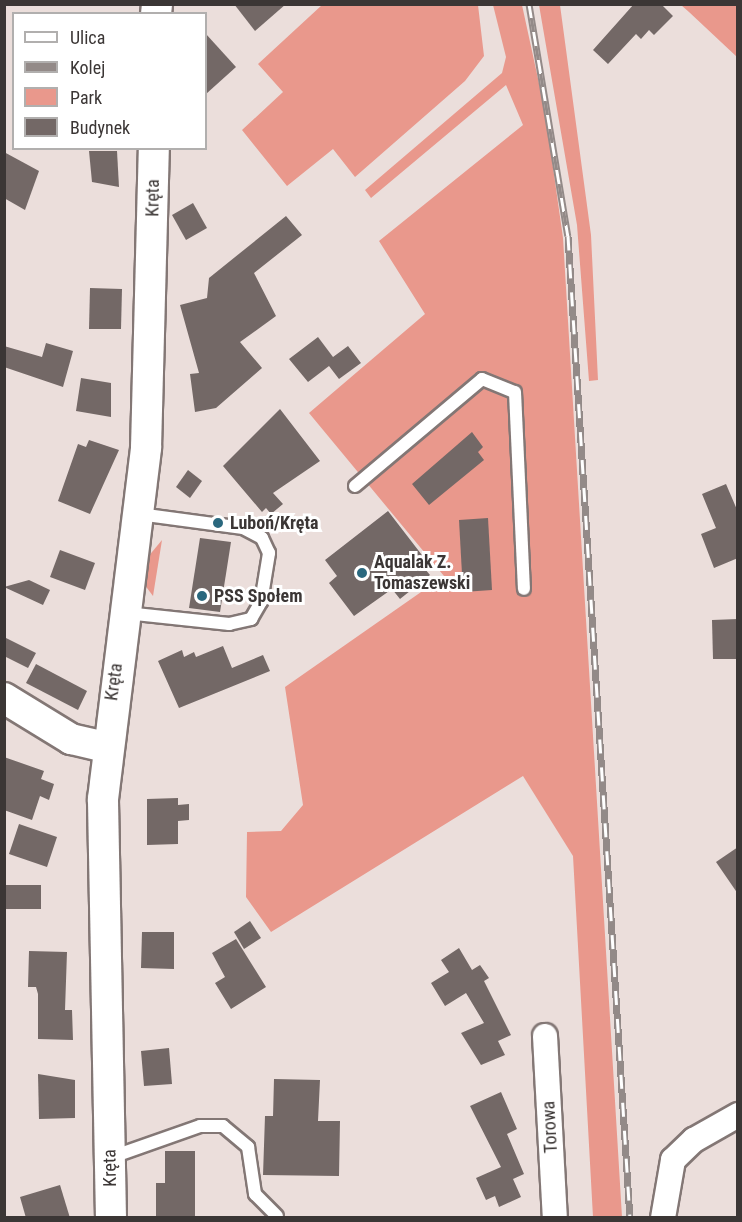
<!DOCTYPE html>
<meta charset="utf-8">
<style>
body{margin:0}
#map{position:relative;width:742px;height:1222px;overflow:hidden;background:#ebdedb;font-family:"Roboto Condensed",sans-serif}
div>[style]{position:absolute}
.green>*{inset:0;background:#e9988c}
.building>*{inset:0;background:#736866}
.roads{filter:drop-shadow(2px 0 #837775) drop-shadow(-2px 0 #837775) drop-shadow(0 2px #837775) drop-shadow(0 -2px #837775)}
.service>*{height:12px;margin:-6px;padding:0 6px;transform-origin:6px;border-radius:6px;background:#fff}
.minor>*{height:24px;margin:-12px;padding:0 12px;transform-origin:12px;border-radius:12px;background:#fff}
.tertiary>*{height:30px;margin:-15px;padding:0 15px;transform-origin:15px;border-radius:15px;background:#fff}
.rail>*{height:7px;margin-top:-3.5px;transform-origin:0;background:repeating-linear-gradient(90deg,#fff 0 14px,#938a88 0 28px);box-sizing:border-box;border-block:2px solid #938a88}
.dots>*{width:16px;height:16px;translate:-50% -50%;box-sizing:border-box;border:3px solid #fff;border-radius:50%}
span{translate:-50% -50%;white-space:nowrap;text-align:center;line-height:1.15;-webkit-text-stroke:6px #fff;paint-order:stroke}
.street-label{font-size:18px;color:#3b3635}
.poi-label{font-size:18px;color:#3b3635;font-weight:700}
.left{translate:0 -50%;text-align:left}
.frame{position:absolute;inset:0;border:6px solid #3b3635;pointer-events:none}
.legend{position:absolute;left:12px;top:12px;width:195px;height:138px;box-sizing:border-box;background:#fff;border:2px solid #b1afae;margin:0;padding:8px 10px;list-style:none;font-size:18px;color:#3b3635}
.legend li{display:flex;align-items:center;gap:12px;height:30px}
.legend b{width:30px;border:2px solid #b1afae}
</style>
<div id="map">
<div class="green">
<div style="clip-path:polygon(322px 5px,478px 5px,484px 56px,465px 81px,355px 177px,333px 149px,287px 186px,242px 130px,283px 92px,258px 64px)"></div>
<div style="clip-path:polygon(493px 5px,522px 5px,545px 111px,563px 238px,622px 1217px,593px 1217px,573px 856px,523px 776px,271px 932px,246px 897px,247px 832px,281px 831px,303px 805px,285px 687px,444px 576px,309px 413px,425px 314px,379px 241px,523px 125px,506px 85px,371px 198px,365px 190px,502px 73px,506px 57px)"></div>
<div style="clip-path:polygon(539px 5px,560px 5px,591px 235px,598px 380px,589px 381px,577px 225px)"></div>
<div style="clip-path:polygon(681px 5px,737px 5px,737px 57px,689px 12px)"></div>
<div style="clip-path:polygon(162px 540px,153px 596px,144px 584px,147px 558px)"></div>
</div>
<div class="building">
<div style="clip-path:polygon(234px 4px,286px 4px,255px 31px)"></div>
<div style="clip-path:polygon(634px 4px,661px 4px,673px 16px,654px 35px,649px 30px,641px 39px,636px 34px,608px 64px,593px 50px)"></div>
<div style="clip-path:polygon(206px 34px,236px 67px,206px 94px)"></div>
<div style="clip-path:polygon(89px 151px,117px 151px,119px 187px,92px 182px)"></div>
<div style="clip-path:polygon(4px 152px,39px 171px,25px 210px,4px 198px)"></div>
<div style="clip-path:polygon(193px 203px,207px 228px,186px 240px,172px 215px)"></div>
<div style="clip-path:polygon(286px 216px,302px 235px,254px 273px,276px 316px,240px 342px,262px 368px,216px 408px,195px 412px,190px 374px,199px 373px,180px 305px,207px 298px,209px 278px)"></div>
<div style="clip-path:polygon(90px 288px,122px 289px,121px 329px,89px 329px)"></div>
<div style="clip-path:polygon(318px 337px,333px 357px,348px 346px,361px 363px,339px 379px,329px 366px,308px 382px,289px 359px)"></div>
<div style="clip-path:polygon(46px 343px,73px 351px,63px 387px,4px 367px,4px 346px,42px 357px)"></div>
<div style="clip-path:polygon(81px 378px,111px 383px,111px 417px,76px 411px)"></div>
<div style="clip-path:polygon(280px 409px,320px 461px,273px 493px,283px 504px,271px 514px,266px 508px,262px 512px,223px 466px)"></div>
<div style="clip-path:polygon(472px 432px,483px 447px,478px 452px,484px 460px,429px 505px,412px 484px)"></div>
<div style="clip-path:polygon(89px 440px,119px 450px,90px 514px,58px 501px,78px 444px,86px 447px)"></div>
<div style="clip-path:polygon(188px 470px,202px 481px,190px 498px,176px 487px)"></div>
<div style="clip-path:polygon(726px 484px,738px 512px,738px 558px,714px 568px,701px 534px,716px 528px,702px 494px)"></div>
<div style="clip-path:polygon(388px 511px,425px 559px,420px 563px,430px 575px,400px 599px,392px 589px,354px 616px,329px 583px,337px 576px,325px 560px)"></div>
<div style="clip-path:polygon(488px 518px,492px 590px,463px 592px,459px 520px)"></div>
<div style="clip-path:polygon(200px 538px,231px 542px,220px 612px,189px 608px)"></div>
<div style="clip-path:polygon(60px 550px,95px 563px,85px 590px,50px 577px)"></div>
<div style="clip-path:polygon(29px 580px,50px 590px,43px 605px,4px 587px)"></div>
<div style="clip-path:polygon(738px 619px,738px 659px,713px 659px,712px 620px)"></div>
<div style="clip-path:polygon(4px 637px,36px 653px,28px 668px,4px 656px)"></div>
<div style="clip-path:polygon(223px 646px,232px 668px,263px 655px,270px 671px,179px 708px,158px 661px,182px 650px,184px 657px,194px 652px,196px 657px)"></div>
<div style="clip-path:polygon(36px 664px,87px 691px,78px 710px,26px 683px)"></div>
<div style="clip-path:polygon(4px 757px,44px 771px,41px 779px,54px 784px,49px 800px,40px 796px,32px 820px,4px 810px)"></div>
<div style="clip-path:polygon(178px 798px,178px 805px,189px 804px,189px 820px,178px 821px,178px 844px,147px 845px,147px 799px)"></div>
<div style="clip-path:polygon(19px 824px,57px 837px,47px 867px,9px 854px)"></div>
<div style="clip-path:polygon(738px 847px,738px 894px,716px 862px)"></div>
<div style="clip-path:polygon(4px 885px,41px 885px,41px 909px,4px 909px)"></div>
<div style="clip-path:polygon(250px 921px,261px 938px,244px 949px,234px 932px)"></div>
<div style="clip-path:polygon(142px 932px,174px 932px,174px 969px,141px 968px)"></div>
<div style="clip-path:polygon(236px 939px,266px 987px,231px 1009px,215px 983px,225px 977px,212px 953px)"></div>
<div style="clip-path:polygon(459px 948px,472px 970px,480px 965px,489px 978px,484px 981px,511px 1035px,498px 1041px,505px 1055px,481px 1065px,461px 1033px,484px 1023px,466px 993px,445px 1006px,431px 983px,449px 972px,441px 960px)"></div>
<div style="clip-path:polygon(29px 951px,67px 952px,65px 1010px,72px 1010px,73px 1040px,38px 1039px,38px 994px,36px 987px,28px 987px)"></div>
<div style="clip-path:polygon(169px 1048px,172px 1084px,144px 1086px,141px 1051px)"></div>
<div style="clip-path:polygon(38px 1074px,75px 1080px,75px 1118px,39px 1119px)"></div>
<div style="clip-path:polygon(274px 1079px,320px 1080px,318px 1121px,340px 1121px,339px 1176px,263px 1175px,265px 1116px,273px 1116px)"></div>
<div style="clip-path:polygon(501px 1092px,517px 1129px,507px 1134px,524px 1174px,513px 1179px,521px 1197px,499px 1207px,495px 1196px,486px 1200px,476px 1178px,501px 1167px,470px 1106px)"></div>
<div style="clip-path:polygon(165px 1151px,195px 1151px,195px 1218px,156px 1218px,156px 1183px,165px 1183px)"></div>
<div style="clip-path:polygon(60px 1185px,70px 1218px,26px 1218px,20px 1197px)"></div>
</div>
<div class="roads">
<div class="service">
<div style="left:355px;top:486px;width:166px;rotate:-40.1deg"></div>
<div style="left:482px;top:379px;width:35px;rotate:22deg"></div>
<div style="left:515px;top:392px;width:197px;rotate:87.4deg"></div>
<div style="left:126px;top:613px;width:104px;rotate:6.1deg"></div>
<div style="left:229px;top:624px;width:23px;rotate:-13deg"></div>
<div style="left:251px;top:619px;width:20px;rotate:-60deg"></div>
<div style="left:261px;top:602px;width:50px;rotate:-80.7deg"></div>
<div style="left:269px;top:553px;width:17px;rotate:-115deg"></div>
<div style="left:262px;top:538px;width:21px;rotate:-152deg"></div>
<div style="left:243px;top:528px;width:105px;rotate:-172.3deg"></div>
<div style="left:112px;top:1157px;width:93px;rotate:-19.4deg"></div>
<div style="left:200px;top:1126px;width:23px"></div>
<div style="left:223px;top:1126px;width:33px;rotate:40deg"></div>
<div style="left:248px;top:1147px;width:48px;rotate:81.5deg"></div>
<div style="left:255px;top:1194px;width:31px;rotate:45deg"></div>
</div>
<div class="minor">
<div style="left:545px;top:1036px;width:182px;rotate:86.9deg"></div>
<div style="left:663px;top:1218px;width:59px;rotate:-80.2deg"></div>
<div style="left:673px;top:1160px;width:29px;rotate:-44deg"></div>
<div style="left:694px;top:1140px;width:51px;rotate:-29.6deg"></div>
</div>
<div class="tertiary">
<div style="left:156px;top:14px;width:10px;rotate:-84deg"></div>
<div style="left:4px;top:698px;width:79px;rotate:31.5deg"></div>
<div style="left:71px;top:739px;width:36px;rotate:13deg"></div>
<div style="left:111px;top:1218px;width:419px;rotate:-91.1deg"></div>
<div style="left:103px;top:799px;width:354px;rotate:-83deg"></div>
<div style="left:146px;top:448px;width:300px;rotate:-88.5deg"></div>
</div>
</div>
<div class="rail">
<div style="left:529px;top:4px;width:235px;rotate:80.5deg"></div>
<div style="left:568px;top:236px;width:984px;rotate:86.39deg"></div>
</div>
<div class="dots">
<div style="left:218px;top:523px;background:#2a687e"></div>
<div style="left:362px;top:573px;background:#2a687e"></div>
<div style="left:202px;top:596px;background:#2a687e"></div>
</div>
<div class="street-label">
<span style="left:153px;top:198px;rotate:-89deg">Kręta</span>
<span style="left:114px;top:682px;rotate:-82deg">Kręta</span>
<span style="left:550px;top:1127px;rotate:-93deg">Torowa</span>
<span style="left:110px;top:1168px;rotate:-91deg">Kręta</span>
</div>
<div class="poi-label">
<span class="left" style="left:230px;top:523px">Luboń/Kręta</span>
<span class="left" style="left:374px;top:573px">Aqualak Z.<br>Tomaszewski</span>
<span class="left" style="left:214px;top:596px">PSS Społem</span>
</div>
<div class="frame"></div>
<ul class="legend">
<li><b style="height:8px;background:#fff"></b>Ulica</li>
<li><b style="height:8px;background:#938a88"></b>Kolej</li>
<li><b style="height:16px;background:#e9988c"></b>Park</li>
<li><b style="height:16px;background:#736866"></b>Budynek</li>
</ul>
</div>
